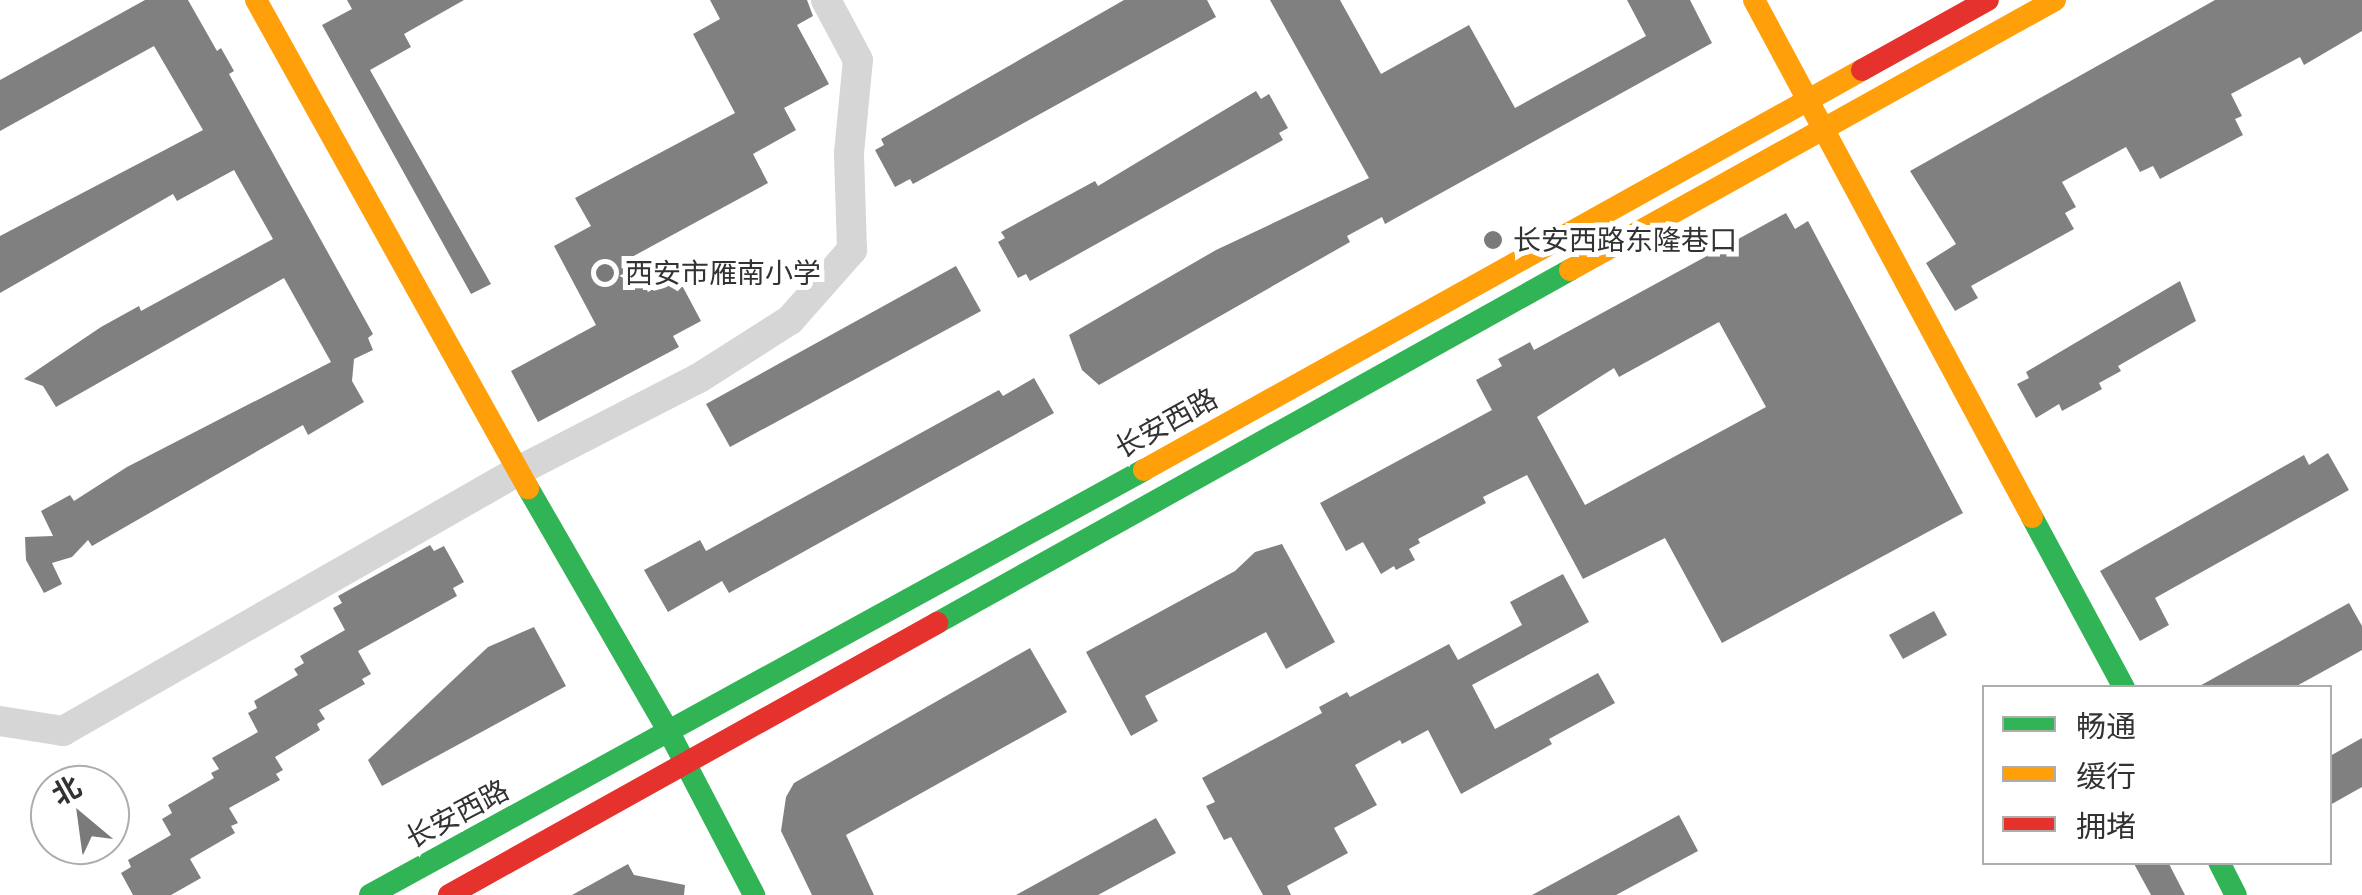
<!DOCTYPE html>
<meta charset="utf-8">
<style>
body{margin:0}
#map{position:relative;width:2362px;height:895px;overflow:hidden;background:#fff;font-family:"IBM Plex Sans","Noto Sans SC",sans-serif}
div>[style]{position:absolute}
.building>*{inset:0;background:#808080}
.street>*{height:30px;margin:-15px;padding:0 15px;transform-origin:15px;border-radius:15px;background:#d6d6d6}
.fast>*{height:22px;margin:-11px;padding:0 11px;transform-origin:11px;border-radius:11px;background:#30b455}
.slow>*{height:22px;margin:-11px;padding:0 11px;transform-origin:11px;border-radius:11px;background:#ff9f0a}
.jam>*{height:22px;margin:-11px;padding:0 11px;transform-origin:11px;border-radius:11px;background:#e5322d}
.dots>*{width:28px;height:28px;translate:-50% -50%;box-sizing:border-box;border:5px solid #fff;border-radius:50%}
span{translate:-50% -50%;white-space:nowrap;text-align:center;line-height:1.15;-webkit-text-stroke:10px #fff;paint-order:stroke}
.poi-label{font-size:28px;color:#323232}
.left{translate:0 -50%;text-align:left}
.street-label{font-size:28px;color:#323232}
.legend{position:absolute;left:1982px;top:685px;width:350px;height:180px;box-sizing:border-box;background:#fff;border:2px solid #adadad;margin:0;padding:12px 18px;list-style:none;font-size:30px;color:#323232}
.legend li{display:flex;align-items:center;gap:20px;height:50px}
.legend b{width:50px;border:2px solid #adadad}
.north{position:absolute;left:30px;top:765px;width:100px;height:100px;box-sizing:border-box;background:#fff;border:2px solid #adadad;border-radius:50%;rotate:331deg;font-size:28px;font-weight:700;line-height:40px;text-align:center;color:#323232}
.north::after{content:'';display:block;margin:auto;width:35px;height:45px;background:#7a7a7a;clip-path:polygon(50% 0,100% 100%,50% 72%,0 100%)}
</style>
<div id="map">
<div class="building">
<div style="clip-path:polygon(145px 0,188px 0,217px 51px,221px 48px,234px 71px,229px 74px,373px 334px,368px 338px,373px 350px,354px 359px,352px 381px,364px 402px,308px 435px,303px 425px,92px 546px,88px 540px,72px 557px,52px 563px,62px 584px,44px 593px,26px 560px,25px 537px,53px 536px,41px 511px,70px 495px,74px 501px,127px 467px,331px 362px,284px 278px,56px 407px,43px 386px,24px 379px,101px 327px,139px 306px,141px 311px,273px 239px,234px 170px,177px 201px,173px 194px,0 293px,0 236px,203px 130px,154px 46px,0 131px,0 80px)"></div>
<div style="clip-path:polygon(347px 0,464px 0,404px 34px,411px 47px,370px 70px,491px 284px,471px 294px,322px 25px,352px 9px)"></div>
<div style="clip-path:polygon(710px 0,807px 0,813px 16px,797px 25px,829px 84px,784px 108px,796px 130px,753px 154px,768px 183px,630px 258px,648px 292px,677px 276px,701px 321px,673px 336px,679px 347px,538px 422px,511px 371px,596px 325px,554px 246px,591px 226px,575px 198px,735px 113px,693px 34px,720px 19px)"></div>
<div style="clip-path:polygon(1124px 0,1207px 0,1216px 17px,913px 184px,910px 179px,895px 187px,875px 150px,884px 145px,881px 139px)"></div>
<div style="clip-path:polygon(1270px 0,1340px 0,1381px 74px,1469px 25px,1515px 108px,1646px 36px,1627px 0,1690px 0,1712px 43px,1385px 224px,1382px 217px,1347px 236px,1350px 242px,1099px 385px,1082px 370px,1069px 335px,1216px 250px,1369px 178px)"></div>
<div style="clip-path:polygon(2215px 0,2362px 0,2362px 31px,2304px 65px,2300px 57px,2231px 94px,2242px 116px,2235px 119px,2243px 135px,2160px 179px,2153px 166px,2140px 172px,2126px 147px,2062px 182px,2076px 207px,2065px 213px,2074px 229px,1971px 286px,1978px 298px,1955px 311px,1926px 263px,1956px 244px,1910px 171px)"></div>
<div style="clip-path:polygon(1256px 91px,1261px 99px,1269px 94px,1288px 128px,1279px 133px,1283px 140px,1030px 281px,1026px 274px,1018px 278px,998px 242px,1005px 238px,1001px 232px,1095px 181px,1098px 186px)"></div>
<div style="clip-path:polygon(evenodd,1786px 213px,1795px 229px,1808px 221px,1963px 513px,1722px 643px,1665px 538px,1583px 579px,1527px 475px,1483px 497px,1486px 503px,1418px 539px,1420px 543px,1409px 549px,1415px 560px,1396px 570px,1394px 566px,1381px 574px,1363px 542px,1346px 551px,1320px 503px,1492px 410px,1476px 380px,1502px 366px,1498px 359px,1530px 342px,1534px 350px,1786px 213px,1719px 322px,1766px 407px,1585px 505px,1537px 417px,1614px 368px,1619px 377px,1719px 322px)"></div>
<div style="clip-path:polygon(956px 266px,981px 311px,730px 447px,706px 404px)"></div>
<div style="clip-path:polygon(2180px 281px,2196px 321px,2118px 366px,2121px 371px,2099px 383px,2102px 389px,2062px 411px,2059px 404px,2036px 418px,2017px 384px,2029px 378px,2026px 372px)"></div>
<div style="clip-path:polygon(1034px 378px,1054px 413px,729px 593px,722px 581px,668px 612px,644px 570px,700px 540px,706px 551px,999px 390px,1003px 396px)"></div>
<div style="clip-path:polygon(2328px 453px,2349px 490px,2155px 598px,2169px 625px,2140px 641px,2100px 571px,2304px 455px,2309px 465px)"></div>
<div style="clip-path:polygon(1282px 544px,1335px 642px,1286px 669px,1266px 632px,1145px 696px,1158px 721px,1131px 736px,1086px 652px,1235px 571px,1255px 552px)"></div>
<div style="clip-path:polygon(430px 545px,434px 551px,444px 546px,464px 582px,453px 588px,457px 596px,358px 651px,371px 674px,362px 679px,365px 684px,319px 710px,325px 719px,317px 724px,320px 730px,275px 757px,283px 770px,276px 774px,280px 780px,229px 808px,238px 823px,231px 826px,235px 833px,190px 859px,201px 878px,171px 895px,133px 895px,121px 873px,131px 867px,128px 860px,171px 835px,162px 819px,172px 813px,168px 805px,214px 778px,211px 773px,219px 769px,212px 758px,258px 732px,248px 713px,257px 708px,254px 701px,298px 675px,294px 669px,304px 663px,300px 656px,345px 630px,333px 608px,342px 603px,338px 596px)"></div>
<div style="clip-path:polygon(1563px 574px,1589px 622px,1472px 685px,1495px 729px,1598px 673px,1615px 703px,1549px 739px,1552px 744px,1461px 794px,1428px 730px,1402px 744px,1400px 740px,1355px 765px,1377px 805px,1334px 828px,1348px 853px,1287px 886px,1291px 895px,1263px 895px,1231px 837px,1224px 840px,1206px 806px,1215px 802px,1202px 778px,1322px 713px,1319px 707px,1347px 692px,1350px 697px,1449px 644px,1458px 660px,1522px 625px,1510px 602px)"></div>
<div style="clip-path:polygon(2349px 603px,2362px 626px,2362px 650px,2293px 688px,2196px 688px)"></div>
<div style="clip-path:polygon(1934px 611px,1947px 635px,1903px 659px,1889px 635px)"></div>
<div style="clip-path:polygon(534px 627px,566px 686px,382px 786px,368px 760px,488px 647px)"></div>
<div style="clip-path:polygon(1030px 648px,1067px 712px,846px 835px,874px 895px,812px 895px,781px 831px,786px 797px,794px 783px)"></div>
<div style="clip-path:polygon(2362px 738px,2362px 787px,2330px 805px,2330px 756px)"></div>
<div style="clip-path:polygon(1679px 815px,1698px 851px,1616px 895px,1532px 895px)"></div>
<div style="clip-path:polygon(1156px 818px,1176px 853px,1098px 895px,1016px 895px)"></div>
<div style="clip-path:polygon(2133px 862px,2168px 862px,2185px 895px,2151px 895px)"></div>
<div style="clip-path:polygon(628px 864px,634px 875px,685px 885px,684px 895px,572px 895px)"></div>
</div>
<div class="street">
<div style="left:0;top:721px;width:64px;rotate:9deg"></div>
<div style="left:63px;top:731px;width:524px;rotate:-29.74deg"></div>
<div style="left:518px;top:471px;width:203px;rotate:-27.2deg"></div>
<div style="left:699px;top:378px;width:108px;rotate:-32.5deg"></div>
<div style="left:790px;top:320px;width:94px;rotate:-48.5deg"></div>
<div style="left:852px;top:250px;width:97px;rotate:-91.8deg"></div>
<div style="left:849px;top:153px;width:93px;rotate:-84.5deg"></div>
<div style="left:858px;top:60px;width:68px;rotate:-118.1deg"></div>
</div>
<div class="fast">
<div style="left:528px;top:488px;width:284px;rotate:60deg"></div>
<div style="left:670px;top:734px;width:182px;rotate:62.4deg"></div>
<div style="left:2032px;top:517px;width:194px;rotate:61.7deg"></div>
<div style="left:937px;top:623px;width:725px;rotate:-29.15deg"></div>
<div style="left:2219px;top:862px;width:37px;rotate:63deg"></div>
<div style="left:370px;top:895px;width:883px;rotate:-28.77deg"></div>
</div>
<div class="slow">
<div style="left:256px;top:0;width:559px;rotate:60.87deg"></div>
<div style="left:1754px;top:0;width:587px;rotate:61.73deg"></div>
<div style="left:1570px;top:270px;width:555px;rotate:-29.1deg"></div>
<div style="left:1144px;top:470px;width:822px;rotate:-29.12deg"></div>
</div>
<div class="jam">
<div style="left:1862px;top:70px;width:144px;rotate:-29.1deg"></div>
<div style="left:449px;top:895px;width:559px;rotate:-29.13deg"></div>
</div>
<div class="dots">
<div style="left:1493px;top:240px;background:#7a7a7a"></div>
<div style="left:605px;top:273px;background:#7a7a7a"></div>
</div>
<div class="poi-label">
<span class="left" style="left:1513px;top:240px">长安西路东隆巷口</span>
<span class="left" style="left:625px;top:273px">西安市雁南小学</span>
</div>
<div class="street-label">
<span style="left:1166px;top:423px;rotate:-29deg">长安西路</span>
<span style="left:457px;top:814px;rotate:-28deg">长安西路</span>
</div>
<ul class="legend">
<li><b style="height:12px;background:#30b455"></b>畅通</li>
<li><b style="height:12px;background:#ff9f0a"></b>缓行</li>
<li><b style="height:12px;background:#e5322d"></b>拥堵</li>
</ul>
<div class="north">北</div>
</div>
